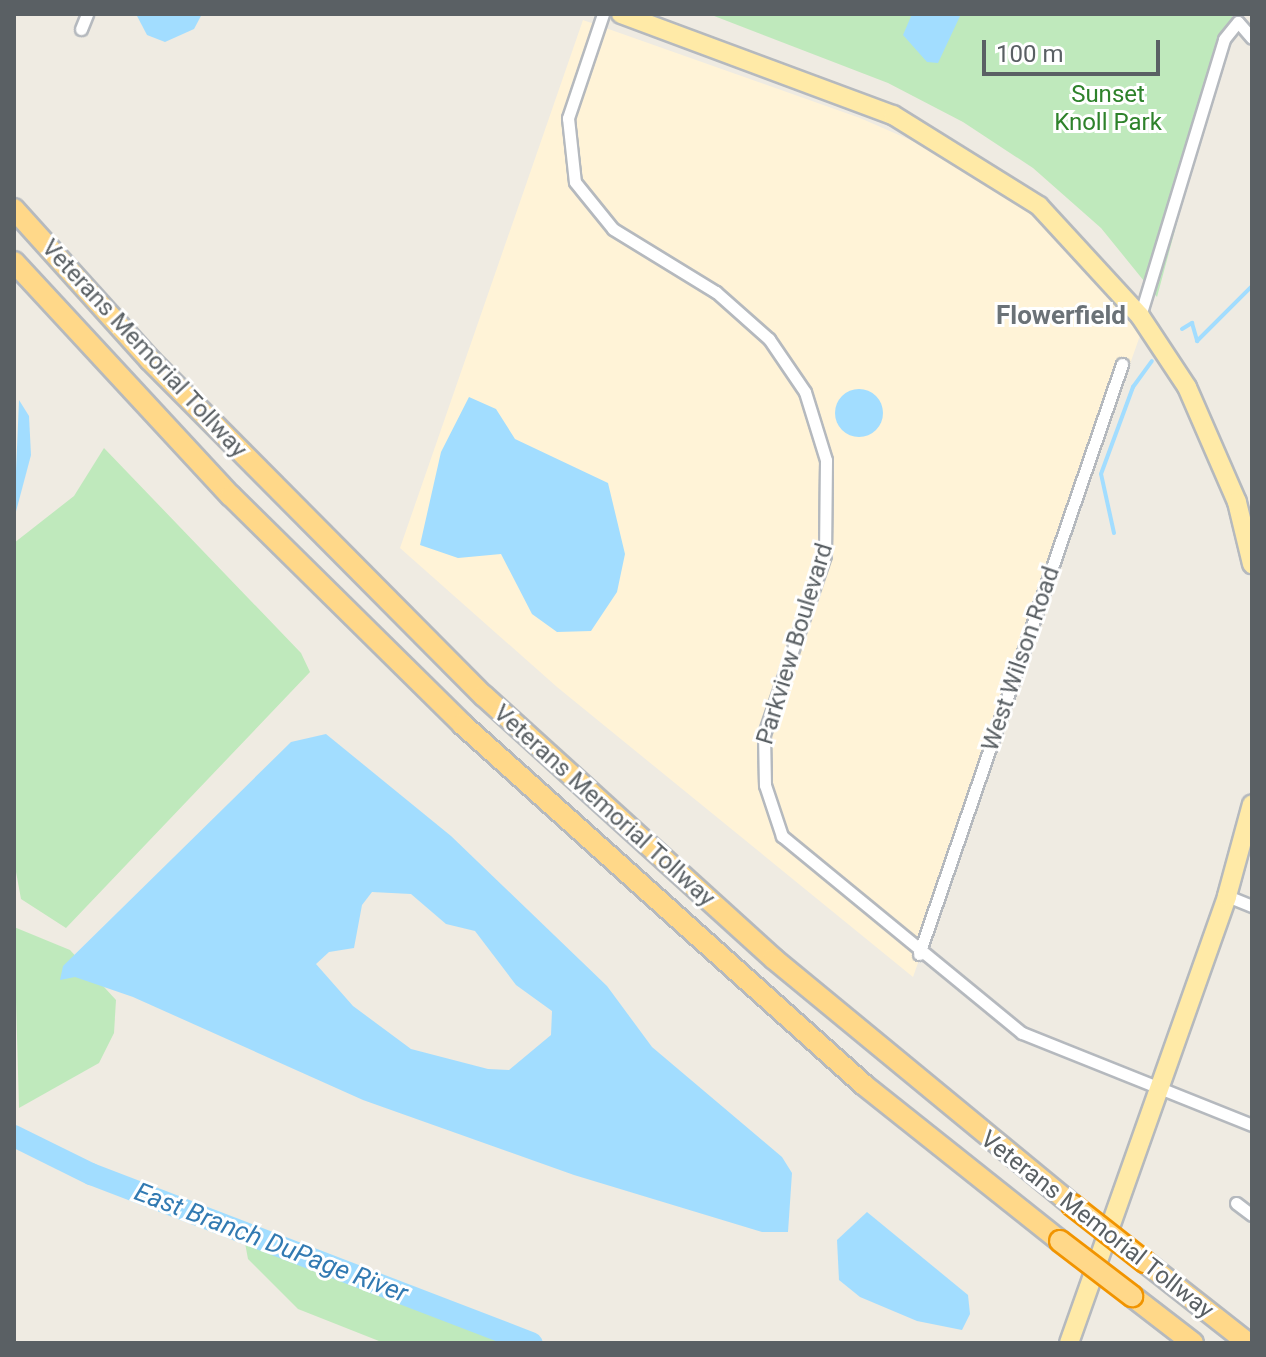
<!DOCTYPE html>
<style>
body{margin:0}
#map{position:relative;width:1266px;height:1357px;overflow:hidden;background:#efebe2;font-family:Roboto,sans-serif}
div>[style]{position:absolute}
.commercial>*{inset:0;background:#fff3d7}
.green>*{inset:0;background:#bfe9bc}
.water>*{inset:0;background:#a2ddff}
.round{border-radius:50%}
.stream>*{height:4px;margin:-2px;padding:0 2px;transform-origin:2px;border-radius:2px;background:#a2ddff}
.river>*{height:22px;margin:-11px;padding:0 11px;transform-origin:11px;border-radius:11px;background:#a2ddff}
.roads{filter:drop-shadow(2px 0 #b5b9be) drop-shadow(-2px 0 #b5b9be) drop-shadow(0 2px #b5b9be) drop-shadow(0 -2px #b5b9be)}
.minor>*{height:11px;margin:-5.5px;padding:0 5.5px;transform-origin:5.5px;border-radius:5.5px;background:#fff}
.primary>*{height:18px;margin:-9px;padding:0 9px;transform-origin:9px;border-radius:9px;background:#ffeaa7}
.motorway>*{height:20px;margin:-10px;padding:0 10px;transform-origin:10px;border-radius:10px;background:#ffd889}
.bridges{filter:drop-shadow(2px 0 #f19400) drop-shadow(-2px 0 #f19400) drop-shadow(0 2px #f19400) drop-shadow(0 -2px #f19400)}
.motorway-bridge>*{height:20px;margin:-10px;padding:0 10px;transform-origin:10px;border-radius:10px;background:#ffd889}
span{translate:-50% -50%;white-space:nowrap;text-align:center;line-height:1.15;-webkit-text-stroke:6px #fff;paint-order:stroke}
.park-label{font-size:24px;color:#2e822b}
.street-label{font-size:24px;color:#5a6064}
.neighbourhood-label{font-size:26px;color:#6b7277;font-weight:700}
.water-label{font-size:26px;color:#327ab2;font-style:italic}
.frame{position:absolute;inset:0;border:16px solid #5a6064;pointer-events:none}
.scale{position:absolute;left:982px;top:40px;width:178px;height:36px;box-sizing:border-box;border:4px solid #5a6064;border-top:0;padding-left:10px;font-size:24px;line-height:28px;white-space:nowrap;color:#5a6064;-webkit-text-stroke:6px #fff;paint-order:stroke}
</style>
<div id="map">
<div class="commercial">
<div style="clip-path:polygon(583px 20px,860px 118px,979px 170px,1036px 215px,1142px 330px,913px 977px,557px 687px,400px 548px)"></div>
</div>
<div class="green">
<div style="clip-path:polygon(709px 14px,1233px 14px,1157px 297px,1101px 228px,1033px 168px,963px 122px,888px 83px)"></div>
<div style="clip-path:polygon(104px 448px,301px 653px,310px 672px,66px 928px,21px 899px,14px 861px,14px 543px,74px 496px)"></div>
<div style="clip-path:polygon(14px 927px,70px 950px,116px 1000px,114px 1033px,99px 1063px,19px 1108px)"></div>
<div style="clip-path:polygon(245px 1243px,504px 1343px,384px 1343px,298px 1309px,248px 1259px)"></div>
</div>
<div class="water">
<div style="clip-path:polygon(136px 14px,202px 14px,194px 29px,165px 42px,147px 35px)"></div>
<div style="clip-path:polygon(912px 14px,961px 14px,938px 63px,927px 62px,903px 35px)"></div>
<div class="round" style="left:835px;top:389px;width:48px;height:48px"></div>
<div style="clip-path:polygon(469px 397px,496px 409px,515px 439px,608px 483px,625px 554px,617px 592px,591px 631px,557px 632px,532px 614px,501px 554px,458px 558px,420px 545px,441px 452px)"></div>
<div style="clip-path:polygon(19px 400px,29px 416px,31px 455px,14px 519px)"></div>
<div style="clip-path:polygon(evenodd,326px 734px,451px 836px,607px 986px,652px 1047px,782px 1157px,792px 1173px,788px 1232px,762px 1232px,574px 1175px,363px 1100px,133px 997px,75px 977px,60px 980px,63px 966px,291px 742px,326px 734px,372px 892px,411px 894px,446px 924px,475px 931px,516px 985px,552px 1011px,551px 1035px,509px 1070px,488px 1069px,411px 1049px,353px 1006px,316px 964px,329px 952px,354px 948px,362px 905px,372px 892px)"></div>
<div style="clip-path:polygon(867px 1212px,968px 1295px,970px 1314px,962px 1330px,917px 1321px,860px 1297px,839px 1280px,837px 1240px)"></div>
</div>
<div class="stream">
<div style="left:1182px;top:329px;width:12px;rotate:-31deg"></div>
<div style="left:1192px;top:323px;width:19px;rotate:74deg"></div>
<div style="left:1197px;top:341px;width:78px;rotate:-45deg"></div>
<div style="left:1114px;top:533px;width:60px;rotate:-102.4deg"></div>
<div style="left:1101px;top:474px;width:93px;rotate:-69.8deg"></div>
<div style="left:1133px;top:387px;width:32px;rotate:-54deg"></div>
</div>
<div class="river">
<div style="left:14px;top:1136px;width:86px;rotate:26.3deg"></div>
<div style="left:91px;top:1174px;width:472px;rotate:21deg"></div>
</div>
<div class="roads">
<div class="minor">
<div style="left:603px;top:14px;width:110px;rotate:108.6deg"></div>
<div style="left:568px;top:118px;width:64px;rotate:83.8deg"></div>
<div style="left:575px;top:182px;width:60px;rotate:51deg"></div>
<div style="left:613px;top:229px;width:121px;rotate:31.5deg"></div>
<div style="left:716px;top:292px;width:71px;rotate:41.6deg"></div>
<div style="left:769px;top:339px;width:64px;rotate:55.8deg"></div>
<div style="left:805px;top:392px;width:71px;rotate:72.8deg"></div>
<div style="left:826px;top:460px;width:95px;rotate:90.6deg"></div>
<div style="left:825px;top:555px;width:189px;rotate:108.8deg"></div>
<div style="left:764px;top:734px;width:51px;rotate:88.9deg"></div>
<div style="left:765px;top:785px;width:54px;rotate:71.6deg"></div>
<div style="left:782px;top:836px;width:310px;rotate:39.4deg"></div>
<div style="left:1022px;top:1033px;width:248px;rotate:21.8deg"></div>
<div style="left:81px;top:29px;width:16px;rotate:-68deg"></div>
<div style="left:1140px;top:316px;width:289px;rotate:-73.1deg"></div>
<div style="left:1224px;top:39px;width:22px;rotate:-51deg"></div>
<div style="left:1238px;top:22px;width:21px;rotate:49deg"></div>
<div style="left:1227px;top:896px;width:27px;rotate:22deg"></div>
<div style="left:919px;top:954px;width:624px;rotate:-71.01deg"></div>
<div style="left:1236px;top:1203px;width:20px;rotate:37deg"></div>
</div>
<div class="primary">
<div style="left:621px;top:14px;width:290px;rotate:20.4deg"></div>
<div style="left:893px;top:115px;width:172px;rotate:31.9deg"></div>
<div style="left:1039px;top:206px;width:149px;rotate:47.4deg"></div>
<div style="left:1140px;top:316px;width:85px;rotate:56.5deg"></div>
<div style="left:1187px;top:387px;width:125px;rotate:66.5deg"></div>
<div style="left:1237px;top:502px;width:64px;rotate:76.4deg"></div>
<div style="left:1069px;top:1343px;width:474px;rotate:-70.5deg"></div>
<div style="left:1227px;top:896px;width:95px;rotate:-74.8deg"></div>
</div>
<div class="motorway">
<div style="left:14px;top:209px;width:203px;rotate:48deg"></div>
<div style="left:150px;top:360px;width:474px;rotate:45.2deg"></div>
<div style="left:484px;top:696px;width:391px;rotate:42.2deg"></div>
<div style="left:774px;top:959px;width:386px;rotate:39.5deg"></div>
<div style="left:14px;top:262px;width:319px;rotate:47.2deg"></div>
<div style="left:231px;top:496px;width:325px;rotate:44.6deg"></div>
<div style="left:462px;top:724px;width:540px;rotate:41.92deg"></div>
<div style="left:864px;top:1085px;width:251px;rotate:38.5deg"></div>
<div style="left:1145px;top:1262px;width:131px;rotate:38.2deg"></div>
<div style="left:1132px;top:1296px;width:77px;rotate:37.6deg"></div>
</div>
</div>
<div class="bridges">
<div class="motorway-bridge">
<div style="left:1072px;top:1205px;width:93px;rotate:38deg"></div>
<div style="left:1060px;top:1241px;width:91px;rotate:37.4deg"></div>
</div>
</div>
<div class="park-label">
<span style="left:1108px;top:109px">Sunset<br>Knoll Park</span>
</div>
<div class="street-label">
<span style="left:144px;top:349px;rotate:47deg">Veterans Memorial Tollway</span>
<span style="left:795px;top:644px;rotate:-73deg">Parkview Boulevard</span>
<span style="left:1021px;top:659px;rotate:-71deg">West Wilson Road</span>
<span style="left:604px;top:806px;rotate:42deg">Veterans Memorial Tollway</span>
<span style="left:1097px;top:1225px;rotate:38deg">Veterans Memorial Tollway</span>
</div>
<div class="neighbourhood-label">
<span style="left:1061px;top:316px">Flowerfield</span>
</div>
<div class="water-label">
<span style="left:271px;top:1243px;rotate:21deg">East Branch DuPage River</span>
</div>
<div class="frame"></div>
<div class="scale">100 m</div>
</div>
